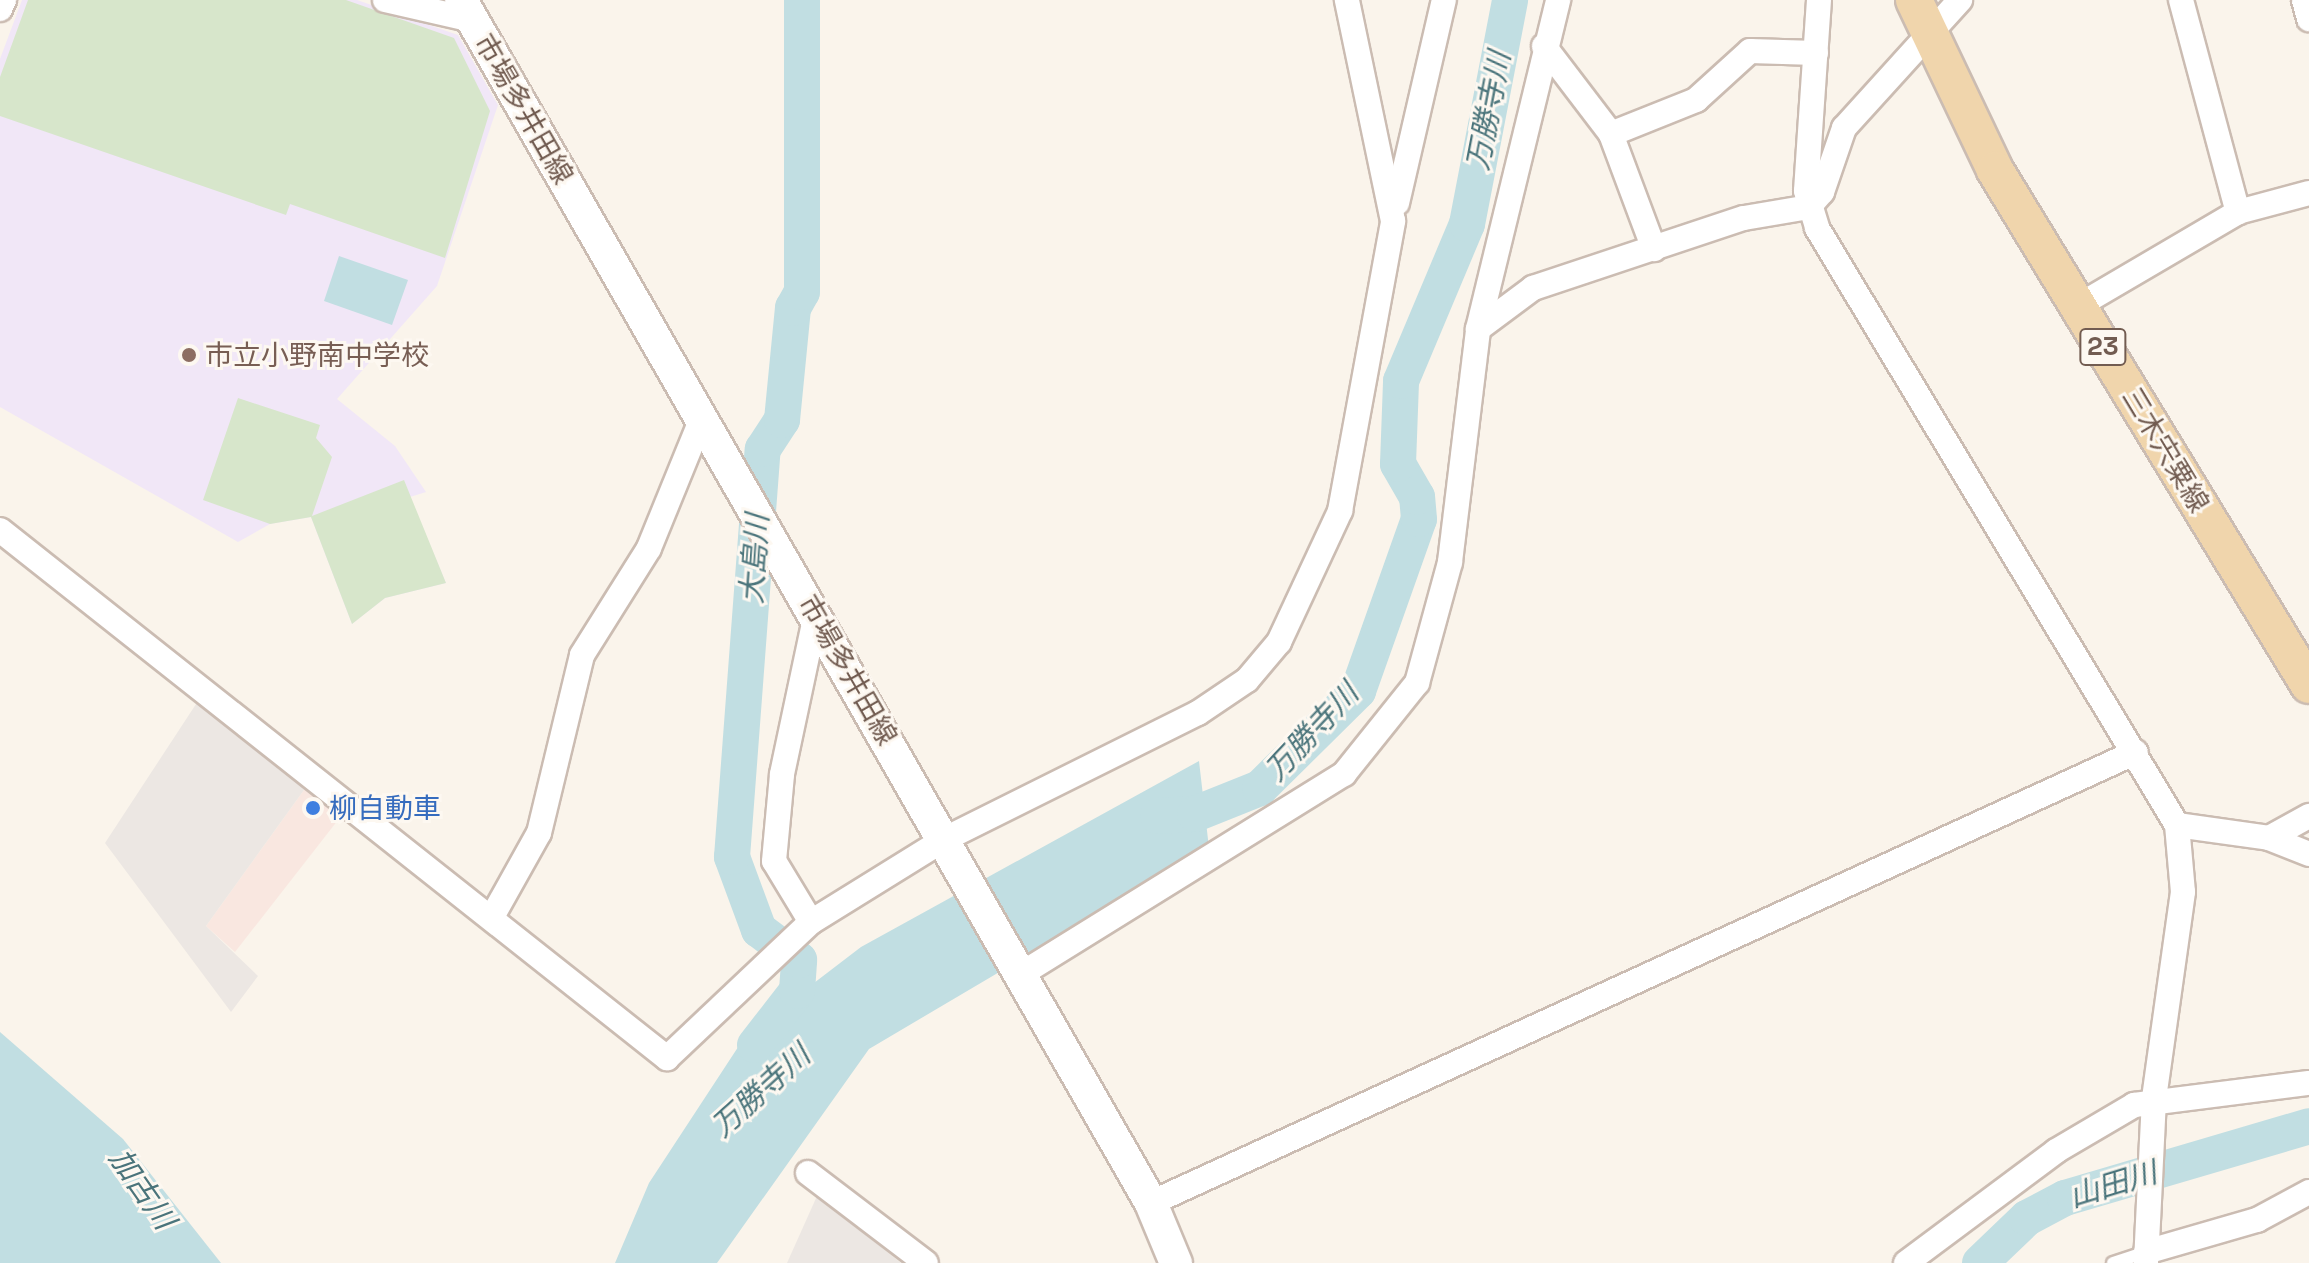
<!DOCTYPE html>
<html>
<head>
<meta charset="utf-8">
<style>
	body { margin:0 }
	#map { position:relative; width:2309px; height:1263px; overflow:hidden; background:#faf4eb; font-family:"Space Grotesk","Noto Sans JP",sans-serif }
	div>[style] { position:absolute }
	.commercial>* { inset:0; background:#f9e7e0 }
	.industrial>* { inset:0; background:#ece7e3 }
	.education>* { inset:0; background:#f1e7f7 }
	.green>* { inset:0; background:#d7e6cb }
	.water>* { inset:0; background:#c1dee2 }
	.river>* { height:36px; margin:-18px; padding:0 18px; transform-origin:18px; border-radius:18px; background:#c1dee2 }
	.roads { filter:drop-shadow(2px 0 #cbbcb2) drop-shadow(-2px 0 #cbbcb2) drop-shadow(0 2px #cbbcb2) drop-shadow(0 -2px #cbbcb2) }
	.lane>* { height:12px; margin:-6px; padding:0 6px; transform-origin:6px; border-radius:6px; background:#fff }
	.street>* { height:24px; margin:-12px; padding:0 12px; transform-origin:12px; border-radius:12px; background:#fff }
	.secondary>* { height:32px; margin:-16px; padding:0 16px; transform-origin:16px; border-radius:16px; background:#fff }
	.primary>* { height:36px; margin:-18px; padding:0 18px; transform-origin:18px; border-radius:18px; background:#f0d5ac }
	.dots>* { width:22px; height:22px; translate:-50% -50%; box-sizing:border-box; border:4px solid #fdf8f1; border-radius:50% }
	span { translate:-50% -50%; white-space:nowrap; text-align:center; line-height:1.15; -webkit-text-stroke:6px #fdf8f1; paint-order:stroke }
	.shield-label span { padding:2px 6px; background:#fdf8f1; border:2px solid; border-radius:6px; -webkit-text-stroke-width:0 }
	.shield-label { font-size:26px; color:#725c51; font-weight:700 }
	.street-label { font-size:28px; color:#725c51 }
	.education-label { font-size:28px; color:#785e54 }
	.left { translate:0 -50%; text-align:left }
	.shop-label { font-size:28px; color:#366cbe }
	.water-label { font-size:30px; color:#4a747b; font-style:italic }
</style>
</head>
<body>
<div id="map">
	<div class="commercial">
		<div style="clip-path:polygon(309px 783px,345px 811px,235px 952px,206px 926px)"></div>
	</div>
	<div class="industrial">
		<div style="clip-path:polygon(200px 698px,309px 783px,206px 926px,258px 976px,231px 1012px,105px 843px)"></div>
		<div style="clip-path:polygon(817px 1196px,901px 1263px,787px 1263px)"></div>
	</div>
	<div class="education">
		<div style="clip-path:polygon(22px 0,357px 0,458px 35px,498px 105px,437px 286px,337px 399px,395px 446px,426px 492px,410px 497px,446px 583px,385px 598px,352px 624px,311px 517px,270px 524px,238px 542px,0 407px,0 59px)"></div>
	</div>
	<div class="green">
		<div style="clip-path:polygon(28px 0,346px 0,454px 38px,490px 111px,445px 258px,290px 204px,286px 215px,0 116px,0 77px)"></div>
		<div style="clip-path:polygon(238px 398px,320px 425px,316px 438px,332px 457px,312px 516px,404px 480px,446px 583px,385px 598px,352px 624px,311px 517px,270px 524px,203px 500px)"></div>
	</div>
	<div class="water">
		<div style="clip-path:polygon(339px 256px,408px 280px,392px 325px,324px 301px)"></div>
		<div style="clip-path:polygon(1199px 761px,1209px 848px,869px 1049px,717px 1263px,615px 1263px,649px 1183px,746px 1035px,861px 947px)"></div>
		<div style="clip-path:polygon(0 1032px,123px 1139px,221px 1263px,0 1263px)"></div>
	</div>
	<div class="river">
		<div style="left:1158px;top:816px;width:37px;rotate:-3deg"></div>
		<div style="left:1195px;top:814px;width:70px;rotate:-21.8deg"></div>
		<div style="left:1260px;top:788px;width:138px;rotate:-44.7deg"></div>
		<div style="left:1358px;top:691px;width:182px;rotate:-70.5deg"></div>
		<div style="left:1419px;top:519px;width:22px;rotate:-95deg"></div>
		<div style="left:1417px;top:497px;width:38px;rotate:-120deg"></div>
		<div style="left:1398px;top:464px;width:83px;rotate:-87.9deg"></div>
		<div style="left:1401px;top:381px;width:170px;rotate:-67.2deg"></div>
		<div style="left:1467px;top:224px;width:228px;rotate:-79.1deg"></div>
		<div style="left:755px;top:1045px;width:68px;rotate:-52.1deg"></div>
		<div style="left:797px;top:991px;width:31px;rotate:-86deg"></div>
		<div style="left:799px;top:960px;width:50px;rotate:-143.1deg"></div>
		<div style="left:759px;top:930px;width:78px;rotate:-110.3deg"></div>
		<div style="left:732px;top:857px;width:409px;rotate:-85.7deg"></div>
		<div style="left:763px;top:449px;width:35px;rotate:-57deg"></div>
		<div style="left:782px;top:420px;width:113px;rotate:-84.4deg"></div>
		<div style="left:793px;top:308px;width:18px;rotate:-61deg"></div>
		<div style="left:802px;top:292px;width:292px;rotate:-90deg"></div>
		<div style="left:1980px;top:1263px;width:65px;rotate:-43.8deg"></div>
		<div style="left:2027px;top:1218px;width:43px;rotate:-27.8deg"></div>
		<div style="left:2065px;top:1198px;width:254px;rotate:-16.4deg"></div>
	</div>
	<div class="roads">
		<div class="lane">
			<div style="left:2113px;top:1263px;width:35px;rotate:-18deg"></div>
		</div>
		<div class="street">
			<div style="left:385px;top:0;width:89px;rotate:12.9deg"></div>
			<div style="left:1819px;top:0;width:191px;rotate:93.9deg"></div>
			<div style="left:1806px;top:191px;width:39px;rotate:73deg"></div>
			<div style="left:1817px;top:228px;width:697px;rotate:58.91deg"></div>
			<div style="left:2177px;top:825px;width:67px;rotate:84.9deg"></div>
			<div style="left:2183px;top:892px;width:209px;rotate:98deg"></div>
			<div style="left:2154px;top:1099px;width:164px;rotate:92.8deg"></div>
			<div style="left:2181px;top:0;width:220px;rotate:75deg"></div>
			<div style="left:2304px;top:0;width:20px;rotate:75deg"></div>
			<div style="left:0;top:9px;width:10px;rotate:-66deg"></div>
			<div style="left:1544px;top:46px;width:111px;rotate:52.7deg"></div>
			<div style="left:1611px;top:134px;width:123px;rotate:69.5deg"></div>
			<div style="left:1611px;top:134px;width:92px;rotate:-21.8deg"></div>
			<div style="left:1696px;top:100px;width:73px;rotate:-42.2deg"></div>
			<div style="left:1750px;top:51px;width:66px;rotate:1.7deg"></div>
			<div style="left:1397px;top:203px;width:208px;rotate:-77deg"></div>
			<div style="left:2078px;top:306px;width:186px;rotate:-30.4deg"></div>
			<div style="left:2238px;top:212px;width:73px;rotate:-15deg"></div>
			<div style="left:1478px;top:329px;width:69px;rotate:-36.7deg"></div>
			<div style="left:1533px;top:288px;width:222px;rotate:-18.4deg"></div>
			<div style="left:1744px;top:218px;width:66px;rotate:-9.6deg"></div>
			<div style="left:1809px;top:207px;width:20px;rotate:-49deg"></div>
			<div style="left:1822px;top:192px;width:68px;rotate:-71deg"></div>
			<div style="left:1844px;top:128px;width:173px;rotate:-47.8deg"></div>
			<div style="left:0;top:530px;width:851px;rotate:38.37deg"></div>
			<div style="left:667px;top:1058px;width:198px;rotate:-43.4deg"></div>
			<div style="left:811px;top:922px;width:158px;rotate:-31.8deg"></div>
			<div style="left:945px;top:839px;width:283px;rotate:-26.5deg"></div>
			<div style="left:1198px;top:713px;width:59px;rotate:-34deg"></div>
			<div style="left:1247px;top:680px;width:50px;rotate:-49.9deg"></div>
			<div style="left:1279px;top:642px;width:145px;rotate:-65deg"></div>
			<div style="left:1340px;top:511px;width:295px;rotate:-79.6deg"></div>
			<div style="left:1393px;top:221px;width:226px;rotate:-101.8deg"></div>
			<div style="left:2177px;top:825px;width:93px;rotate:8deg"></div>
			<div style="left:2269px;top:838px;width:43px;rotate:21.8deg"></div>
			<div style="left:2269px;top:838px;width:46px;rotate:-28.8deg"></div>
			<div style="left:492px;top:917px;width:96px;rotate:-60.8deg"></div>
			<div style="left:539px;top:833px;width:183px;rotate:-76.4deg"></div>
			<div style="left:582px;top:655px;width:126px;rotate:-57.9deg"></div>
			<div style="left:649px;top:548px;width:135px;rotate:-67.8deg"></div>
			<div style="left:811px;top:922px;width:71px;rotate:-121.2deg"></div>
			<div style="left:774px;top:861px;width:87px;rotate:-84.7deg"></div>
			<div style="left:782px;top:774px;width:164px;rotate:-78deg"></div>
			<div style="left:1018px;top:976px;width:384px;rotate:-31.8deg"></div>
			<div style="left:1344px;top:774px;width:117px;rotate:-51.3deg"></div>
			<div style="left:1417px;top:683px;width:125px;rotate:-74.7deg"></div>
			<div style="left:1450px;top:562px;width:235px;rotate:-83.1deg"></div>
			<div style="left:1478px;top:329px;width:339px;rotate:-76.3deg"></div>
			<div style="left:808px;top:1173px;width:148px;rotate:37.3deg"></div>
			<div style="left:1151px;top:1203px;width:1083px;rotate:-24.6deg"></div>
			<div style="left:2146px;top:1252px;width:116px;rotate:-16.1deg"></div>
			<div style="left:2257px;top:1220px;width:59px;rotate:-28.3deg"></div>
			<div style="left:1906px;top:1263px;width:187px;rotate:-36.7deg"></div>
			<div style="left:2056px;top:1151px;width:91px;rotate:-30.5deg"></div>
			<div style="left:2134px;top:1105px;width:176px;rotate:-7.2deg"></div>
		</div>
		<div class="secondary">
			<div style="left:461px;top:0;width:1387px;rotate:60.16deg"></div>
			<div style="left:1151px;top:1203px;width:65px;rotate:67.4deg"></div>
		</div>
		<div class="primary">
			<div style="left:1914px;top:0;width:188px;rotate:64.5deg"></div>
			<div style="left:1995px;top:170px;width:603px;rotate:58.63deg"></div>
		</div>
	</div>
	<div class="dots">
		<div style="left:189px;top:355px;background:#8d6e63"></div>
		<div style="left:313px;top:808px;background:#3f7fe0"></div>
	</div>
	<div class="shield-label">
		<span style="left:2103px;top:347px">23</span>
	</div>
	<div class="street-label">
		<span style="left:524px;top:109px;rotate:60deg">市場多井田線</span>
		<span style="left:2166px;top:450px;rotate:59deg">三木宍粟線</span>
		<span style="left:848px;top:670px;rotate:60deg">市場多井田線</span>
	</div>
	<div class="education-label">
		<span class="left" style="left:205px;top:355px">市立小野南中学校</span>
	</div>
	<div class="shop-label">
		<span class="left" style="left:329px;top:808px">柳自動車</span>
	</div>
	<div class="water-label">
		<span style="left:1489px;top:111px;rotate:-79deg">万勝寺川</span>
		<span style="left:755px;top:559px;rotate:-86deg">大島川</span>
		<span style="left:1312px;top:732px;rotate:-47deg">万勝寺川</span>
		<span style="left:761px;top:1091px;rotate:-42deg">万勝寺川</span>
		<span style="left:2113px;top:1185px;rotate:-17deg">山田川</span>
		<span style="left:142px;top:1189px;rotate:55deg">加古川</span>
	</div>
</div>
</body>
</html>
